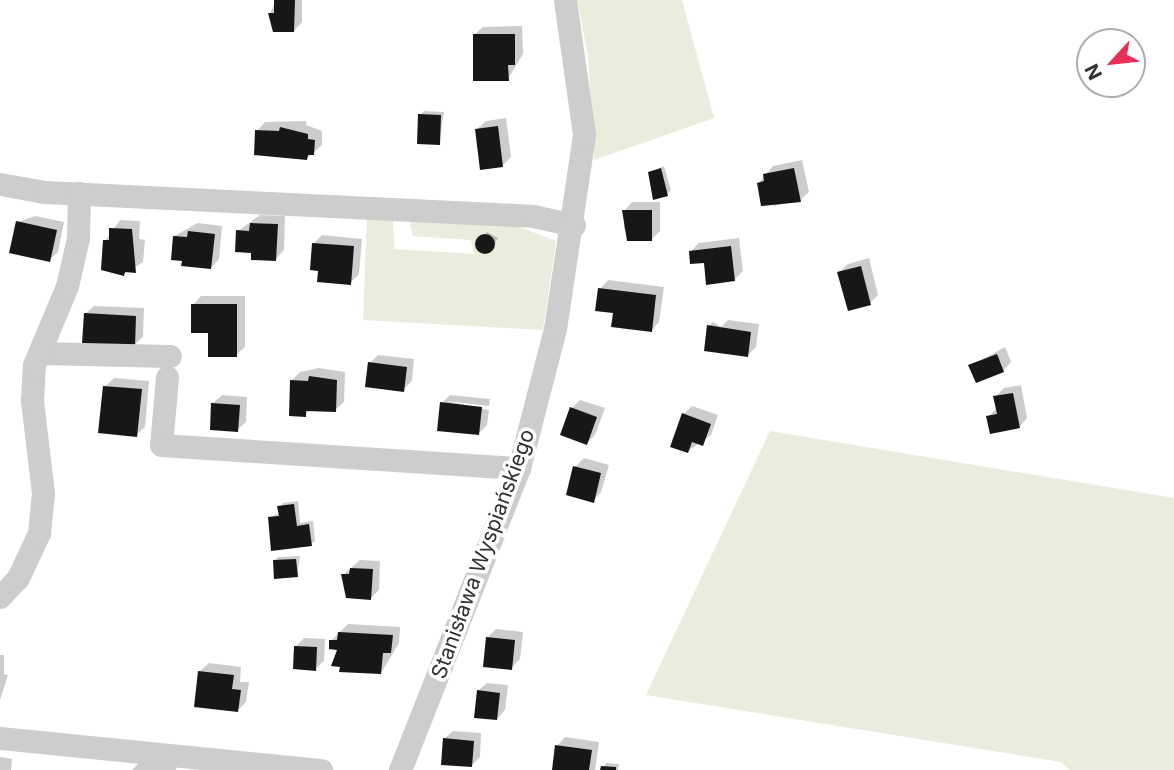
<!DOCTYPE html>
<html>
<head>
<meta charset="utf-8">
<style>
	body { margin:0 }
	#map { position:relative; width:1174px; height:770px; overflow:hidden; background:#fff; font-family:Inter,sans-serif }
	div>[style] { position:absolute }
	.green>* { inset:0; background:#e8edde }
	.shadow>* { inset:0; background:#0003 }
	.building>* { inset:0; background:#171717 }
	.round { border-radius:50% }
	.minor>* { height:23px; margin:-11.5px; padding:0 11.5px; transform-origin:11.5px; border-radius:11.5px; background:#cdcdcd }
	span { translate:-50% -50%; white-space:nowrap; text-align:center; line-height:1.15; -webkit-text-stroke:7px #fff; paint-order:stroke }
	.street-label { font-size:21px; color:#303030 }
	.north { position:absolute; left:1076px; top:28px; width:70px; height:70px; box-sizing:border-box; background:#fff; border:2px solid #acacac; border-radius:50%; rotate:243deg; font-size:19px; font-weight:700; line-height:28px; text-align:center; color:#303030 }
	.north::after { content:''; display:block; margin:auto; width:24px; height:32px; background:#e83056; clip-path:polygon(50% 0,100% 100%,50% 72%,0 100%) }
</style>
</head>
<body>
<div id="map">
	<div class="green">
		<div style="clip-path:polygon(577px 0,682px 0,714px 118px,594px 160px,588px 56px)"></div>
		<div style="clip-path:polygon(414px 215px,512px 224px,556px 241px,543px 330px,363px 320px,367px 217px,393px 218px,394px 249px,474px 254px,471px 240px,413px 236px,410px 226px)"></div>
		<div style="clip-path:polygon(770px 431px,1174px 498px,1174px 770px,1069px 770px,1061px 762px,646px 695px)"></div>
	</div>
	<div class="shadow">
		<div style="clip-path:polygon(276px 0,302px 0,302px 22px,294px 31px,270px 14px)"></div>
		<div style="clip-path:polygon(522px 26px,523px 54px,508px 79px,474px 35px,483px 27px)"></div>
		<div style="clip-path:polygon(424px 111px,444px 112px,439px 143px,420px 115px)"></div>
		<div style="clip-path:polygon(506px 118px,511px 157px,502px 166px,477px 129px,486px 121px)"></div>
		<div style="clip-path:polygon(306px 121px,306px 125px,322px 131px,322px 145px,307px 158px,257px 131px,265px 122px)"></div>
		<div style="clip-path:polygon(802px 160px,809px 192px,800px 200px,774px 206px,759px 183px,773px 166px)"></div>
		<div style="clip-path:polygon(664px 166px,671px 190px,667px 194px,650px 173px)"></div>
		<div style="clip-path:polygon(632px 202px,660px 202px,660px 231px,651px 240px,624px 229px,624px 211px)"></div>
		<div style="clip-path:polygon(260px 215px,285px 216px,284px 250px,276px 259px,238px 231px)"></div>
		<div style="clip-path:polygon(35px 216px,64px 222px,58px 252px,49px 260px,18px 222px)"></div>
		<div style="clip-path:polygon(120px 220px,140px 221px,139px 239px,145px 240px,143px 262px,124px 274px,105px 241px)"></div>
		<div style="clip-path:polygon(198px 223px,222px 226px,219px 259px,211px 268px,174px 236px)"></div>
		<div style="clip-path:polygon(487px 232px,498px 238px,490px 251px,479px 247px)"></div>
		<div style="clip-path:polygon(322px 235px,362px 239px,359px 274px,350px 283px,320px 269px,314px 243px)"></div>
		<div style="clip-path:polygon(739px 238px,743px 271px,734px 280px,691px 251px,699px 243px)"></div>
		<div style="clip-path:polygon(869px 258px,878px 295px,870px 303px,839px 272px,848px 264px)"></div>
		<div style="clip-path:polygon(608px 280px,664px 287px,659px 322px,651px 331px,615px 312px,600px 289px)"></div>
		<div style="clip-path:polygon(201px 296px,245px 296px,245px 347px,236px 355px,210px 331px,193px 305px)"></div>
		<div style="clip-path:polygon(94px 306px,144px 308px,143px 337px,134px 345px,85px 314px)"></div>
		<div style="clip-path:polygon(728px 320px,759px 324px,756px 347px,747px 356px,709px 326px,713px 322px,721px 327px)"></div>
		<div style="clip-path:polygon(1005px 347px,1011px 362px,1003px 371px,971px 366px)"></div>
		<div style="clip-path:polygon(378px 355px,414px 359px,412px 381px,403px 390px,370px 363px)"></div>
		<div style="clip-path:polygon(319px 368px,345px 372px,344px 402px,335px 410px,311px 409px,305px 415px,292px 380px,300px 372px)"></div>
		<div style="clip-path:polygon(114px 378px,149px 381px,145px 427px,136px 435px,105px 387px)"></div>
		<div style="clip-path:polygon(1021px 385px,1027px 418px,1019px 427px,988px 417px,997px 408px,995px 397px,1004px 388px)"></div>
		<div style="clip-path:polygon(222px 395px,247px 397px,246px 422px,237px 430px,213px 403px)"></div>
		<div style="clip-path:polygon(450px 395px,490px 399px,489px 406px,446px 401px,489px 410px,487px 425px,479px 433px,442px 403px)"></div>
		<div style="clip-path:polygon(580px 400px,605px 408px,595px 435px,587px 443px,572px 408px)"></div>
		<div style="clip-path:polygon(692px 406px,718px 415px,711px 435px,688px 451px,684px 414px)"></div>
		<div style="clip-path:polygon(584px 458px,609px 465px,601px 492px,593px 501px,575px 467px)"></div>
		<div style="clip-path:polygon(298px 501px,300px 523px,313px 521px,315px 541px,311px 544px,270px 517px,280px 513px,283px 503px)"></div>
		<div style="clip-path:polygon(300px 556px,297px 576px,275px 561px,278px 557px)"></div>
		<div style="clip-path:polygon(360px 560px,380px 561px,379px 590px,371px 598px,343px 575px)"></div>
		<div style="clip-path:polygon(348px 624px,400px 627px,399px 643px,381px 673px,331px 641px)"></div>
		<div style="clip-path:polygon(496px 629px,523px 632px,520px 659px,511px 668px,487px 638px)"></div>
		<div style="clip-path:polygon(304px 638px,325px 639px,324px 661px,315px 669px,296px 646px)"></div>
		<div style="clip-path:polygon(0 655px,4px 655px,4px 674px,8px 675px,0 700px)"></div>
		<div style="clip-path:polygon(209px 663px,241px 667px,240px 682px,249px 682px,246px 702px,238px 710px,200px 671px)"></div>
		<div style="clip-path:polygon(487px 683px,508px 685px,505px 710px,497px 719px,478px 691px)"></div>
		<div style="clip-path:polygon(453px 731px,481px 733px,480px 757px,471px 766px,444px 739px)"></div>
		<div style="clip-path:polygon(565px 737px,599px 742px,595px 770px,553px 770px,557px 746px)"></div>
		<div style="clip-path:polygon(0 757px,12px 759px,11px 770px,0 770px)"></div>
		<div style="clip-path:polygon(144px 758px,177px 760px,176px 770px,132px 770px)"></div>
		<div style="clip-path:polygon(606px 763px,619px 764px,618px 770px,602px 770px)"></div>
	</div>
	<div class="building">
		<div style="clip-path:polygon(274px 0,295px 0,294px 32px,273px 32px,268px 13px,274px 13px)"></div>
		<div style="clip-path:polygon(473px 34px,515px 34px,515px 65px,508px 65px,509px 81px,473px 81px)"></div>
		<div style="clip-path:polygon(418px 114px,441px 115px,440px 145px,417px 144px)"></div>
		<div style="clip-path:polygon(498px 126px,503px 167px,480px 170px,475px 129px)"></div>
		<div style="clip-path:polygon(280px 127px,308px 134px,308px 139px,315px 140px,314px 155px,308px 155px,307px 160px,254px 155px,255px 130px,279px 131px)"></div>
		<div style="clip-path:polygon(661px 168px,668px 196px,653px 200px,648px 172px)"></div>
		<div style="clip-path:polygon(794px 168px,801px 202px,761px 206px,757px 183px,764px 181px,763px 174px)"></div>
		<div style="clip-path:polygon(622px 210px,652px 210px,652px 241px,627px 241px)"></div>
		<div style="clip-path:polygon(16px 221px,57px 230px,50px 262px,9px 253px)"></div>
		<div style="clip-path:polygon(250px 223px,278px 224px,276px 261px,251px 260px,251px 253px,235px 252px,236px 230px,249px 231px)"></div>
		<div style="clip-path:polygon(109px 228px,132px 229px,136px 273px,125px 272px,124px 276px,101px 270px,103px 240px,109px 240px)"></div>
		<div style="clip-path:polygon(188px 231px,215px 234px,211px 269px,181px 266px,182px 261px,171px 260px,173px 236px,187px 237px)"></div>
		<div class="round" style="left:475px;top:234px;width:20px;height:20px"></div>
		<div style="clip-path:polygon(312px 243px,354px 246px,351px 285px,317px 282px,318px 271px,310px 270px)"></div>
		<div style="clip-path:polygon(731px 246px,735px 281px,706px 285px,704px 263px,690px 264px,689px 251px)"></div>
		<div style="clip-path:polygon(861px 266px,871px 305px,848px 311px,837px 272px)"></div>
		<div style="clip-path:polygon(598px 288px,656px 295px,652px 332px,611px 327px,613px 313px,595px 311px)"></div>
		<div style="clip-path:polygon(191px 304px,237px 304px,237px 357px,208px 357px,208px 333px,191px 333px)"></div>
		<div style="clip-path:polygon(84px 313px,136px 316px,135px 347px,82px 344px)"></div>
		<div style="clip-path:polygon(707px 325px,751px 332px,748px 357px,704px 351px)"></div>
		<div style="clip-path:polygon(997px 354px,1004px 372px,976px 383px,968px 365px)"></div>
		<div style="clip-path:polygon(368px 362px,407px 367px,404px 392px,365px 387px)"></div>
		<div style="clip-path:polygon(309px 376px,337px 380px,336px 412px,306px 411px,306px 417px,289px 416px,290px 380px,308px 381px)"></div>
		<div style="clip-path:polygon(103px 386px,142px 389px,137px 437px,98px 433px)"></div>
		<div style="clip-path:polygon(1013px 393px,1020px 428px,990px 434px,986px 416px,997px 414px,993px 396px)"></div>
		<div style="clip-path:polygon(440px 402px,482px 407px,479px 435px,437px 431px)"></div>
		<div style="clip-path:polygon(211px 403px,240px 405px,238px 432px,210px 430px)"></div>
		<div style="clip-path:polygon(570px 407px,597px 417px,587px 445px,560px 435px)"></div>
		<div style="clip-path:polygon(682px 413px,711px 424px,703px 446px,692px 442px,688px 453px,670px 447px)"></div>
		<div style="clip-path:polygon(573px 466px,601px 473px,594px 503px,566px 495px)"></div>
		<div style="clip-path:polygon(294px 504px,297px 526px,309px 524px,312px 546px,271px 551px,268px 517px,279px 516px,277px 506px)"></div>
		<div style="clip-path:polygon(296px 559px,298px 577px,274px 579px,273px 560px)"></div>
		<div style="clip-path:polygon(350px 568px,373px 569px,371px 600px,346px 598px,341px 574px,349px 574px)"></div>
		<div style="clip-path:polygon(338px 632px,393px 635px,391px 653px,383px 653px,381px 674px,339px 672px,340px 667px,331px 666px,337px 650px,329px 649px,329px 640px,337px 640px)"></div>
		<div style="clip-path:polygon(486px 637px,515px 640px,512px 670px,483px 667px)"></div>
		<div style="clip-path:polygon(294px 646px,317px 647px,316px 671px,293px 669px)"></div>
		<div style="clip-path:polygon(198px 671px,234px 675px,232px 689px,241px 690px,238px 712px,194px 707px)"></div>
		<div style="clip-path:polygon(477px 690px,500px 693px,497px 720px,474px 718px)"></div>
		<div style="clip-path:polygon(443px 738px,474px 741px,472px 767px,441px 765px)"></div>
		<div style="clip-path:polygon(555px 745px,592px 750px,589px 770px,552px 770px)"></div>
		<div style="clip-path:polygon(601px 766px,616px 767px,616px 770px,600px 770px)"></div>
	</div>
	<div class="minor">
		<div style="left:0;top:184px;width:46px;rotate:10.1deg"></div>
		<div style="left:45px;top:192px;width:489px;rotate:2.8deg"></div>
		<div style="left:533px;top:216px;width:42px;rotate:12.4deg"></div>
		<div style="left:40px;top:353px;width:130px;rotate:1.3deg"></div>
		<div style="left:167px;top:377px;width:68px;rotate:95deg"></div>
		<div style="left:161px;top:445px;width:359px;rotate:3.7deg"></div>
		<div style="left:0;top:597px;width:26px;rotate:-47deg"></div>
		<div style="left:18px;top:578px;width:50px;rotate:-65deg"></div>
		<div style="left:39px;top:533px;width:40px;rotate:-84.3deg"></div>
		<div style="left:43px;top:493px;width:93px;rotate:-96.8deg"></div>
		<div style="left:32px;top:401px;width:36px;rotate:-87deg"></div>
		<div style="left:34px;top:365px;width:86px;rotate:-67.3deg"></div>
		<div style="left:67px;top:286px;width:49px;rotate:-77.1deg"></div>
		<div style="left:78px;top:238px;width:45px;rotate:-88.7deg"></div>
		<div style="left:0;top:738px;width:323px;rotate:5.7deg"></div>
		<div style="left:400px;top:770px;width:325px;rotate:-68.5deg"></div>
		<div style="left:519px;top:468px;width:144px;rotate:-75.5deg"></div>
		<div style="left:555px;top:329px;width:197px;rotate:-81.5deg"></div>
		<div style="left:584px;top:134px;width:135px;rotate:-98.1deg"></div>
	</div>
	<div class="street-label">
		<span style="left:483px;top:554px;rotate:-70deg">Stanisława Wyspiańskiego</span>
	</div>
	<div class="north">N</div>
</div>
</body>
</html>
